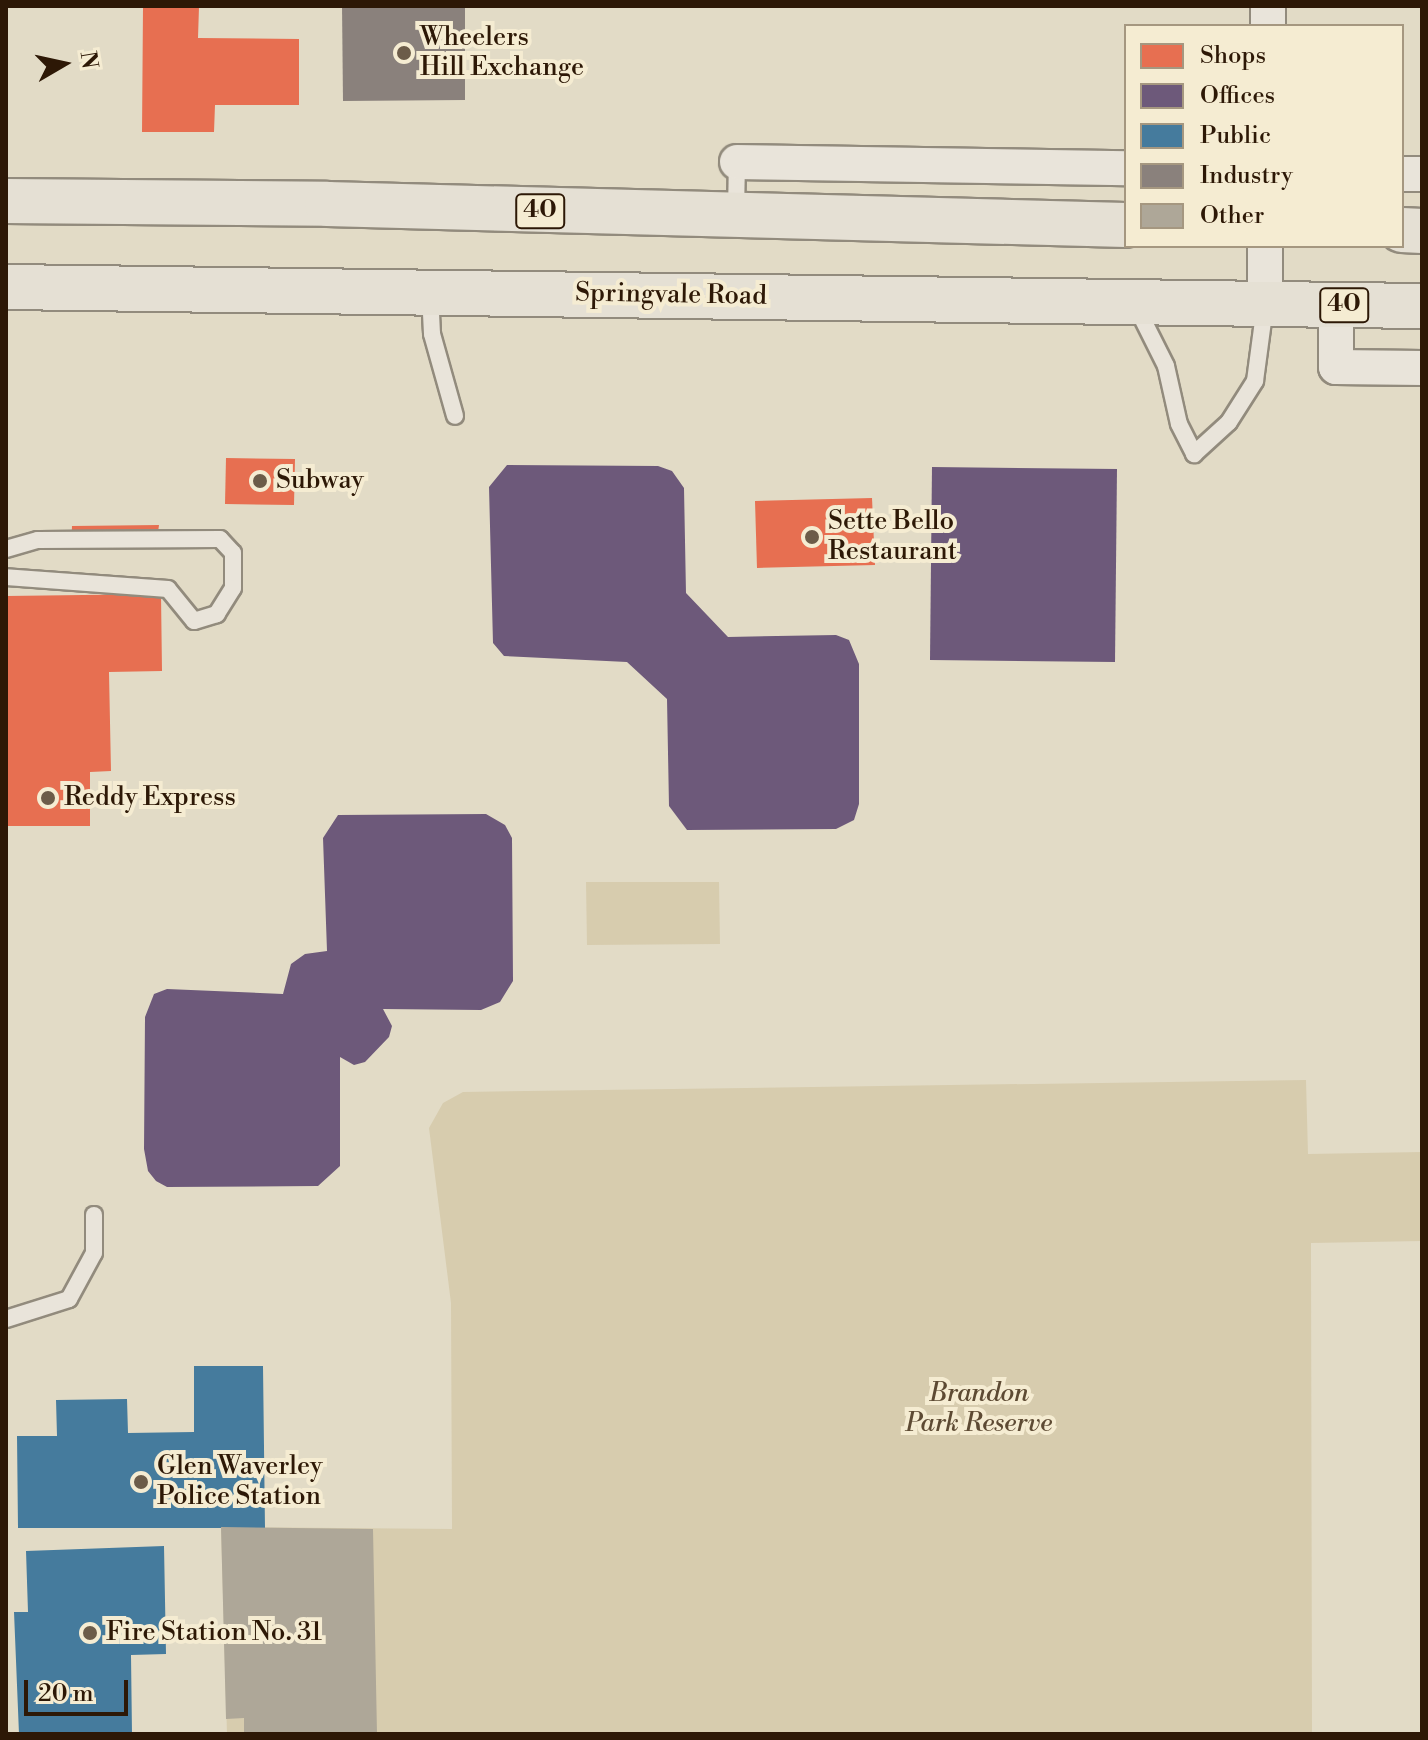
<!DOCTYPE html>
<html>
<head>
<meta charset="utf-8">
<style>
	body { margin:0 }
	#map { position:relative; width:1428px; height:1740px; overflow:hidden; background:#e2dbc6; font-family:"Libre Bodoni",serif }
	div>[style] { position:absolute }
	.green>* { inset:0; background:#d7ccae }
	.shops>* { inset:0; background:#e76f51 }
	.offices>* { inset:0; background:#6d597a }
	.public>* { inset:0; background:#457b9d }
	.industry>* { inset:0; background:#8a817c }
	.building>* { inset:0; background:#aea798 }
	.roads { filter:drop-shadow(2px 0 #928b7d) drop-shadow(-2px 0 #928b7d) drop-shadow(0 2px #928b7d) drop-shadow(0 -2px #928b7d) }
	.lane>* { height:16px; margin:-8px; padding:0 8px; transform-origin:8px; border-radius:8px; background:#e9e4da }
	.street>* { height:34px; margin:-17px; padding:0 17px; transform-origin:17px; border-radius:17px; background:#e9e4da }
	.highway>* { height:44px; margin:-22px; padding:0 22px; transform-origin:22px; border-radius:22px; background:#e5e0d4 }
	.dots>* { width:22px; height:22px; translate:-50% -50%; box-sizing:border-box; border:4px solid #f5ecd2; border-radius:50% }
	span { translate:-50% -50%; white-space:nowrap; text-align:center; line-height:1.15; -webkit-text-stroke:8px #f5ecd2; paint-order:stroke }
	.shield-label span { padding:2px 6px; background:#f5ecd2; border:2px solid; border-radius:6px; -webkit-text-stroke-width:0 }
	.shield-label { font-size:24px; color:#2d1806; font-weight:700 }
	.poi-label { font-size:26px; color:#2d1806 }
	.left { translate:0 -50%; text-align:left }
	.street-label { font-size:26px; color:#2d1806 }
	.park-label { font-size:26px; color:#5d4a33; font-style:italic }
	.frame { position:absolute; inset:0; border:8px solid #2d1806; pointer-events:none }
	.legend { position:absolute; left:1124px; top:24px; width:280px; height:224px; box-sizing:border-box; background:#f5ecd2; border:2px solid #a59780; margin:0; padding:10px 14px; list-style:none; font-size:24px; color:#2d1806 }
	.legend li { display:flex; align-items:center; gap:16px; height:40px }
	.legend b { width:40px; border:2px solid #a59780 }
	.north { position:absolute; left:24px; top:24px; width:80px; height:80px; -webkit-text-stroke:6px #f5ecd2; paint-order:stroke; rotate:81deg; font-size:22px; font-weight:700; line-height:32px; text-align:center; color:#2d1806 }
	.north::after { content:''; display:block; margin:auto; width:28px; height:36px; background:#2d1806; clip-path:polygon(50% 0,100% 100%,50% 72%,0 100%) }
	.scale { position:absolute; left:24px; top:1680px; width:104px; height:36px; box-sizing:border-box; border:4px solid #2d1806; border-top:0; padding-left:10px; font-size:24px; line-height:28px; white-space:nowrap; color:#2d1806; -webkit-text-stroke:6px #f5ecd2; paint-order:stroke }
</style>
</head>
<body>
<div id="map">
	<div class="green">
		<div style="clip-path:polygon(586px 882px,719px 882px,720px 944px,587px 945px)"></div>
		<div style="clip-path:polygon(1306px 1080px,1308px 1154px,1422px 1152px,1422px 1241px,1311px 1243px,1312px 1734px,227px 1734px,221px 1527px,452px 1529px,451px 1303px,429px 1128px,443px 1103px,463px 1092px)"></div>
	</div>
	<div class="shops">
		<div style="clip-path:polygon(143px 7px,199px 7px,198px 38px,299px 39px,299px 105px,215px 105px,214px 132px,142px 132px)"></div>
		<div style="clip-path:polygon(226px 458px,295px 459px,294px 505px,225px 504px)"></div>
		<div style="clip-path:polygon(872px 498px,875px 565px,757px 568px,755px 501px)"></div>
		<div style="clip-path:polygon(159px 525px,156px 547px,71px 550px,72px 526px)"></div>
		<div style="clip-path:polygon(161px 594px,162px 671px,109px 672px,111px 771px,90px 772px,90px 826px,6px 826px,6px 596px)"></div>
	</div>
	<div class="offices">
		<div style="clip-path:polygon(507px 465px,658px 466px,672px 471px,684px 488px,686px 593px,728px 637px,836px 635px,849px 640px,859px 664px,859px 804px,854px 820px,836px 829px,687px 830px,669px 806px,667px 699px,627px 662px,504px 656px,493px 643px,489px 487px)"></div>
		<div style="clip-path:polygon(932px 467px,1117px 469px,1115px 662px,930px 660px)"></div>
		<div style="clip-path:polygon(486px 814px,505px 825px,512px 838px,513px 981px,500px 1002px,481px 1010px,383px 1009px,392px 1026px,389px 1037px,365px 1062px,354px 1065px,340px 1057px,340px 1166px,318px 1186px,167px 1187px,156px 1181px,148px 1171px,144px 1149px,145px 1017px,154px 994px,167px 989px,283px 994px,291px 964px,305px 954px,327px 951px,323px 838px,338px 815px)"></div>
	</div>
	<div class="public">
		<div style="clip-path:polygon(194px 1366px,263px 1366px,265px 1528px,18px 1528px,17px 1436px,57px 1436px,56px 1400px,127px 1399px,128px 1433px,194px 1432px)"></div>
		<div style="clip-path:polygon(164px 1546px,166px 1654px,131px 1655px,132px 1734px,19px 1734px,14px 1612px,28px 1612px,26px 1551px)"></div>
	</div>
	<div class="industry">
		<div style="clip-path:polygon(342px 6px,465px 6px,465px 100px,343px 101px)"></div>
	</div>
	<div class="building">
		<div style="clip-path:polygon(221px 1527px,373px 1529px,377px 1734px,244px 1734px,244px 1718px,226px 1719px)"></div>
	</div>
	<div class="roads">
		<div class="lane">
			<div style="left:736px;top:212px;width:50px;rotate:-88.9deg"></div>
			<div style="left:430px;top:293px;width:41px;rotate:87.2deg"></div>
			<div style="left:432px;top:334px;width:85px;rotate:74.3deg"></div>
			<div style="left:1136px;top:306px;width:67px;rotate:63.4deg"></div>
			<div style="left:1166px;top:366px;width:59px;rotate:77.4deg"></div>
			<div style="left:1179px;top:424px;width:34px;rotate:63deg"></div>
			<div style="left:1194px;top:454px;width:47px;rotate:-42.4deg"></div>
			<div style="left:1229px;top:422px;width:49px;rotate:-57.6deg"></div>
			<div style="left:1255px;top:381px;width:76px;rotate:-82.4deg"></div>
			<div style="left:6px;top:549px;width:33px;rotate:-16deg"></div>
			<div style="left:38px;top:540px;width:182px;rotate:-0.3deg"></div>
			<div style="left:220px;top:539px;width:19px;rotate:47deg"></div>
			<div style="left:233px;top:553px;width:35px;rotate:90deg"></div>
			<div style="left:233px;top:588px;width:31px;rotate:122deg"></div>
			<div style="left:217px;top:614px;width:24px;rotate:163deg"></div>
			<div style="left:194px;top:621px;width:41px;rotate:-129.1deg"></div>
			<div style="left:168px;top:589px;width:162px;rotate:-175.8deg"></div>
			<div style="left:6px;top:1319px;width:66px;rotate:-17.6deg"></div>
			<div style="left:69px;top:1299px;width:52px;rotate:-61.5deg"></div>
			<div style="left:94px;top:1253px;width:38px;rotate:-90deg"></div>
		</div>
		<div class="street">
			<div style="left:1268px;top:26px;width:20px;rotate:-90deg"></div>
			<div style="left:737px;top:162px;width:389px;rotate:0.9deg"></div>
			<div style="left:1402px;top:174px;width:20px"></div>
			<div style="left:1265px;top:246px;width:59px;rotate:90deg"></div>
			<div style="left:1336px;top:305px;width:62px;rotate:90deg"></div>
			<div style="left:1336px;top:367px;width:86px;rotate:0.7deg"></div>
		</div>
		<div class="highway">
			<div style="left:6px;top:201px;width:321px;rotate:0.5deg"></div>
			<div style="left:327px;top:204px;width:799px;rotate:1.51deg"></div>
			<div style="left:1402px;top:230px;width:20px;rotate:3deg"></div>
			<div style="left:6px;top:287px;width:1416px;rotate:0.77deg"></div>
		</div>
	</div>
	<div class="dots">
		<div style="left:404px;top:53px;background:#6c5c49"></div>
		<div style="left:260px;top:481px;background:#6c5c49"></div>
		<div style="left:812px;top:537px;background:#6c5c49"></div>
		<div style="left:48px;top:798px;background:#6c5c49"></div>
		<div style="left:141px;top:1482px;background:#6c5c49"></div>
		<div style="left:90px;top:1633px;background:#6c5c49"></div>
	</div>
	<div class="shield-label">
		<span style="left:540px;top:211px">40</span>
		<span style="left:1344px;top:305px">40</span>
	</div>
	<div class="poi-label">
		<span class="left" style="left:420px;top:53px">Wheelers<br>Hill Exchange</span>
		<span class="left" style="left:276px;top:481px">Subway</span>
		<span class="left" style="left:828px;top:537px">Sette Bello<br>Restaurant</span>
		<span class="left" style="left:64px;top:798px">Reddy Express</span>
		<span class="left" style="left:157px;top:1482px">Glen Waverley<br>Police Station</span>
		<span class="left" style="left:106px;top:1633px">Fire Station No. 31</span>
	</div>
	<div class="street-label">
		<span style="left:671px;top:295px;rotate:1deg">Springvale Road</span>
	</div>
	<div class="park-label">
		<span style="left:979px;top:1409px">Brandon<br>Park Reserve</span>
	</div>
	<div class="frame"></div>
	<ul class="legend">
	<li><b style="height:22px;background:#e76f51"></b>Shops</li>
	<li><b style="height:22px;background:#6d597a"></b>Offices</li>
	<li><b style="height:22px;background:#457b9d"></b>Public</li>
	<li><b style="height:22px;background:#8a817c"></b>Industry</li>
	<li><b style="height:22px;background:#aea798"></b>Other</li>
	</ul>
	<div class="north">N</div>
	<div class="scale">20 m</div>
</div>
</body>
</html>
